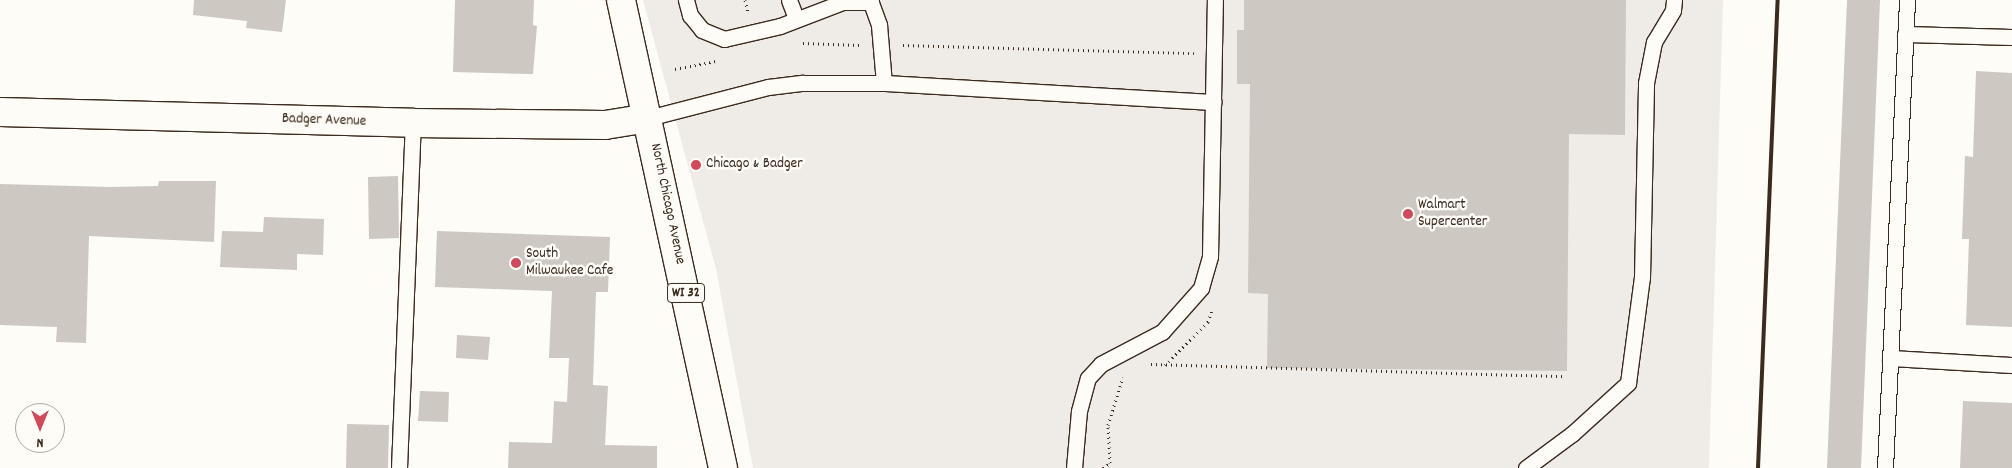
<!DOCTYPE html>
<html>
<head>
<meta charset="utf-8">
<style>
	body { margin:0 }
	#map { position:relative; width:2012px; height:468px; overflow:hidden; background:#fdfcf7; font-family:Dekko,sans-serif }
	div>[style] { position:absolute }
	.built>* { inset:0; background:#efece7 }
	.building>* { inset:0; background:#cdc8c2 }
	.path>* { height:3px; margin-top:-1.5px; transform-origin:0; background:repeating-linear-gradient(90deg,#3b2a1e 0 1px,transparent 0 5px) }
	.roads { filter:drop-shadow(1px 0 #3b2a1e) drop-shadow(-1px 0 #3b2a1e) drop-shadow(0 1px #3b2a1e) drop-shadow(0 -1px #3b2a1e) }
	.lane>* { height:15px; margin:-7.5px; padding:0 7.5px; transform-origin:7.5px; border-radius:7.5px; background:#fdfcf7 }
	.street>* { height:28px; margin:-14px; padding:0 14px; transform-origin:14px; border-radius:14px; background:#fdfcf7 }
	.primary>* { height:28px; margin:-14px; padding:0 14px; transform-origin:14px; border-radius:14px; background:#fdfcf7 }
	.rail>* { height:4px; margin:-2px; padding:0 2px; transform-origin:2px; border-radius:2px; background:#3b2a1e }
	.dots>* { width:14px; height:14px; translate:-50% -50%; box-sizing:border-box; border:2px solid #fdfcf7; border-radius:50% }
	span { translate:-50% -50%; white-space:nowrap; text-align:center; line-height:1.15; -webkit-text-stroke:5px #fdfcf7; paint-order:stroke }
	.shield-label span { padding:1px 4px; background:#fdfcf7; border:1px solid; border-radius:4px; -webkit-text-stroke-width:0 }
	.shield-label { font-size:14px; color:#3b2a1e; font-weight:700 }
	.street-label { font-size:15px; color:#3b2a1e }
	.poi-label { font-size:15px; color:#3b2a1e }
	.left { translate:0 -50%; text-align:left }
	.north { position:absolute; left:15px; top:403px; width:50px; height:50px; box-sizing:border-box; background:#fdfcf7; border:1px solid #afa8a0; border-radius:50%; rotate:180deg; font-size:14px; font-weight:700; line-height:20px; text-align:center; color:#3b2a1e }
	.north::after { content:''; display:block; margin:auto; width:18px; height:22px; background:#d1495b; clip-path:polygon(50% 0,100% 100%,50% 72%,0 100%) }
</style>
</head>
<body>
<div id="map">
	<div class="built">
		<div style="clip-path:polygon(643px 0,1723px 0,1709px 468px,753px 468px,716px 269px)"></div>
	</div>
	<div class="building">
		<div style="clip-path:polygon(194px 0,286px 0,282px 32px,246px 28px,247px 21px,193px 15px)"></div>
		<div style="clip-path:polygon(455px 0,534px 0,533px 25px,537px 26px,533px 74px,453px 72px)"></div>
		<div style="clip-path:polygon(1244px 0,1626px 0,1625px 135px,1569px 134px,1567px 371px,1267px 368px,1268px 294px,1248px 293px,1250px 84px,1237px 84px,1237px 30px,1244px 30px)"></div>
		<div style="clip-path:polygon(1847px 0,1880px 0,1861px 468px,1827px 468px)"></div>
		<div style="clip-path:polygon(1976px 71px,2012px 73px,2012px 327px,1966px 325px,1969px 239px,1962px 239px,1965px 156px,1973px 157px)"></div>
		<div style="clip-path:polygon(398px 176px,399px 238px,369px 239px,368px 177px)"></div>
		<div style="clip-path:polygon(159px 181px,216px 181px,214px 242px,89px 236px,86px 343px,56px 342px,57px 327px,0 325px,0 184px,110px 187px,158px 186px)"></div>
		<div style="clip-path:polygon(264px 217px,324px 219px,323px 255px,297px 254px,297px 270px,220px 267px,222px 231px,263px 232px)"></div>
		<div style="clip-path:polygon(437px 231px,610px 237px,608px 292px,596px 292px,593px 385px,608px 386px,605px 445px,657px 446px,657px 468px,508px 468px,509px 442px,552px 443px,554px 401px,567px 402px,569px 358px,549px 358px,552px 291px,435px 287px)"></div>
		<div style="clip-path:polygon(457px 335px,490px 337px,488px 360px,456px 358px)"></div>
		<div style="clip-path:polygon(420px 391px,449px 392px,448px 422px,418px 421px)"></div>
		<div style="clip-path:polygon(1963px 401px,2012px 403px,2012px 468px,1960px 468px)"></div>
		<div style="clip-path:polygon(347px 424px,389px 425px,388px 468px,346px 468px)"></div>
	</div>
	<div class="path">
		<div style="left:745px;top:0;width:12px;rotate:76deg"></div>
		<div style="left:803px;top:43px;width:56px;rotate:2deg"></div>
		<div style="left:903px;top:45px;width:291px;rotate:1.6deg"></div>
		<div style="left:675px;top:69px;width:42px;rotate:-11deg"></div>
		<div style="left:1151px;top:364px;width:415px;rotate:1.7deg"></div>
		<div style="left:1165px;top:365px;width:61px;rotate:-45deg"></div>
		<div style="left:1208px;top:322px;width:13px;rotate:-72deg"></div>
		<div style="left:1103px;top:468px;width:9px;rotate:-36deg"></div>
		<div style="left:1110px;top:463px;width:38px;rotate:-93deg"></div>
		<div style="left:1108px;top:425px;width:50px;rotate:-72.6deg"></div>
	</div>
	<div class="roads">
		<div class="lane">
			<div style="left:686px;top:0;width:16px;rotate:75deg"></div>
			<div style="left:690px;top:15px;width:19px;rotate:51deg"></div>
			<div style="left:702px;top:30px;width:24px;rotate:22deg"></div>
			<div style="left:724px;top:39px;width:57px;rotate:-13.1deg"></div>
			<div style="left:780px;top:26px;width:67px;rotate:-20.9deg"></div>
			<div style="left:843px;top:2px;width:28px"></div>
			<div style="left:789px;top:0;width:19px;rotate:69deg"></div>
			<div style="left:870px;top:0;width:27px;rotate:70deg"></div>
			<div style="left:879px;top:25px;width:58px;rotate:85.1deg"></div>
			<div style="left:1905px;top:34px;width:107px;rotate:1.6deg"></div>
			<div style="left:648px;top:118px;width:124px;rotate:-14.5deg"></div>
			<div style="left:768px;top:87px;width:35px;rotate:-7deg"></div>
			<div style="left:803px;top:83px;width:81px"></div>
			<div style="left:884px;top:83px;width:330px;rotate:3.3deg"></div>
			<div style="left:1890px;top:358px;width:122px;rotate:3.3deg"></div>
			<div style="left:399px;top:468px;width:345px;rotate:-87.7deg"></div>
			<div style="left:1074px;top:468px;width:57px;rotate:-85deg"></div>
			<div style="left:1079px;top:411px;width:34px;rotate:-75deg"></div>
			<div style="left:1088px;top:378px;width:19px;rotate:-47deg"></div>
			<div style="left:1101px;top:364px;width:69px;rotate:-27.7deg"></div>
			<div style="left:1162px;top:332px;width:59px;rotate:-48.4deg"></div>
			<div style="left:1201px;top:288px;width:33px;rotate:-74deg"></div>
			<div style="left:1210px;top:256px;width:256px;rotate:-88.9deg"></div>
			<div style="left:1526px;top:468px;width:57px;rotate:-36.5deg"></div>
			<div style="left:1572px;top:434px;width:76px;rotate:-42.3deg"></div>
			<div style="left:1628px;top:383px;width:107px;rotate:-82.5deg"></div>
			<div style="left:1642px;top:277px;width:194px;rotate:-88.8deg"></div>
			<div style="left:1646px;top:83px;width:42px;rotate:-79deg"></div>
			<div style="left:1654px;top:42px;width:37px;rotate:-59deg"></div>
			<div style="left:1673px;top:10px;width:10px;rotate:-84deg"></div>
			<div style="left:1885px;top:468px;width:469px;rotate:-87.3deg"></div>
		</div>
		<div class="street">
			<div style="left:0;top:112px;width:413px;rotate:1.5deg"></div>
			<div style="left:413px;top:123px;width:192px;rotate:0.6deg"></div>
			<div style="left:605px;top:125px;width:44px;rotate:-9.2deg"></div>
		</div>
		<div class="primary">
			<div style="left:621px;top:0;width:479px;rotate:77.7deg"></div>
		</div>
	</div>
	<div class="rail">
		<div style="left:1758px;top:468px;width:468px;rotate:-87.6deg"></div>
	</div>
	<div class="dots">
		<div style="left:696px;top:165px;background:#d1495b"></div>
		<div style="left:1408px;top:214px;background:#d1495b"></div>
		<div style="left:516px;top:263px;background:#d1495b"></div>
	</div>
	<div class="shield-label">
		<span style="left:686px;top:293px">WI 32</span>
	</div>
	<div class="street-label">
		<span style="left:324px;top:121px;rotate:2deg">Badger Avenue</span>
		<span style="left:667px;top:204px;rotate:78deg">North Chicago Avenue</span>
	</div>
	<div class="poi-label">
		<span class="left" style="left:706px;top:165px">Chicago &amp; Badger</span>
		<span class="left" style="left:1418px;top:214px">Walmart<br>Supercenter</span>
		<span class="left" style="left:526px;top:263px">South<br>Milwaukee Cafe</span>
	</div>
	<div class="north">N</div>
</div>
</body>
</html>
